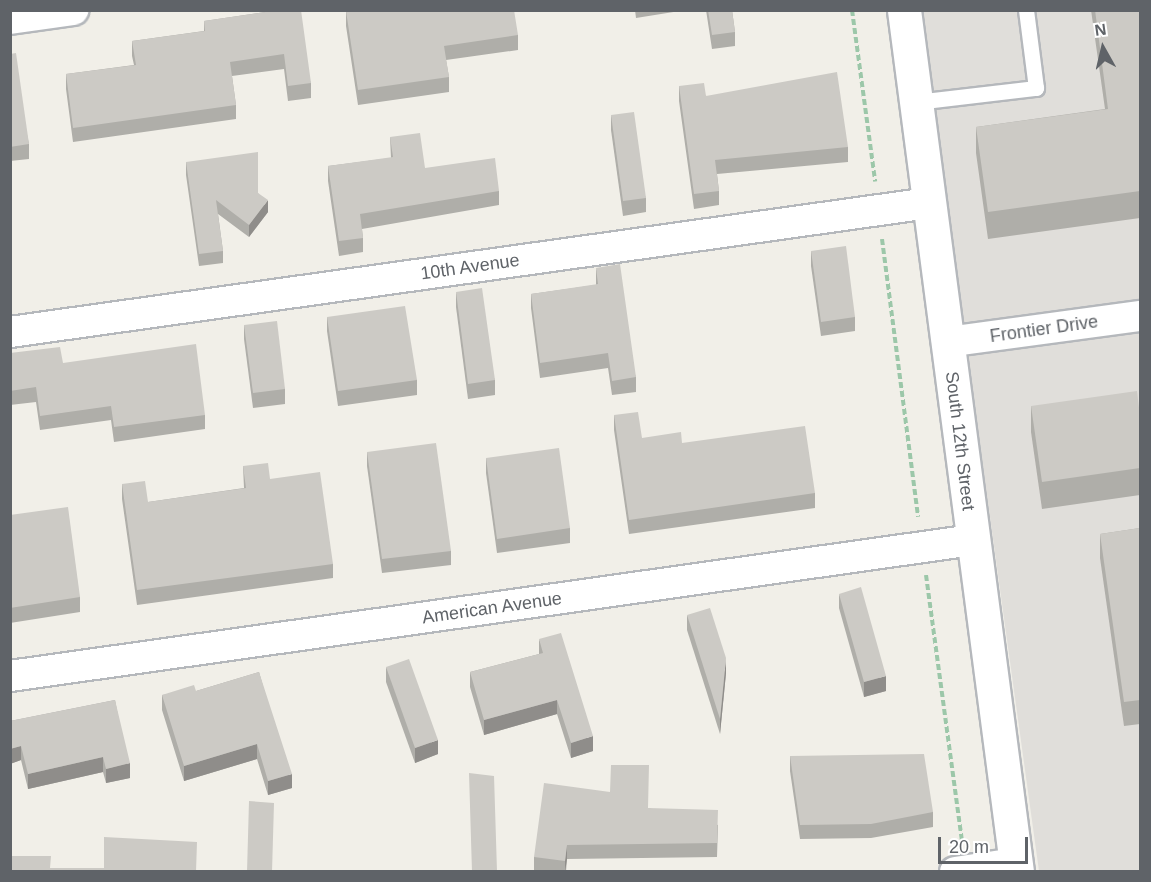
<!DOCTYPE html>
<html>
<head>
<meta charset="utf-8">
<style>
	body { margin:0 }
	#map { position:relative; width:1151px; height:882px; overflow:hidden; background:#f1efe8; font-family:Helvetica,sans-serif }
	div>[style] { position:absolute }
	.industrial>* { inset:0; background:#e0deda }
	.path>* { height:4px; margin-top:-2px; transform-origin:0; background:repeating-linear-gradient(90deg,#9cc7a9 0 6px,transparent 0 9px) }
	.roads { filter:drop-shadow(2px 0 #b5b8bc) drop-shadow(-2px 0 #b5b8bc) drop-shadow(0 2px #b5b8bc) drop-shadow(0 -2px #b5b8bc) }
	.service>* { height:15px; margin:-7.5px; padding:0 7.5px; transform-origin:7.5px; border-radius:7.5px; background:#fff }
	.minor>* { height:30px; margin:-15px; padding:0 15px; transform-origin:15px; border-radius:15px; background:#fff }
	.tertiary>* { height:33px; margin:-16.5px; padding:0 16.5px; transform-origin:16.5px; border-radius:16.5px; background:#fff }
	.wall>* { inset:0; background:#afaea9 }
	.shaded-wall>* { inset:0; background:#8f8d8a }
	.building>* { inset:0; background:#cccac5 }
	span { translate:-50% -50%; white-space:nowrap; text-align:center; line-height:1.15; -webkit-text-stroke:4.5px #fff; paint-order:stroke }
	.street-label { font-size:18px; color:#5f6368 }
	.frame { position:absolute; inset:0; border:12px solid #5f6368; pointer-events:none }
	.north { position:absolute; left:1073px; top:18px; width:60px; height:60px; -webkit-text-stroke:4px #fff; paint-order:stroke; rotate:352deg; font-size:16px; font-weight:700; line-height:24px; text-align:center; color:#5f6368 }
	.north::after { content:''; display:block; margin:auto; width:21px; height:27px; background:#5f6368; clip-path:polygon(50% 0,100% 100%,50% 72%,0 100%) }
	.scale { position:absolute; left:938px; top:837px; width:90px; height:27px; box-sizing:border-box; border:3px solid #5f6368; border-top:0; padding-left:8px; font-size:18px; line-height:21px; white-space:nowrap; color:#5f6368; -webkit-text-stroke:4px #fff; paint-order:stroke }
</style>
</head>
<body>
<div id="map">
	<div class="industrial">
		<div style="clip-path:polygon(920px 11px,1140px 11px,1140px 871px,1039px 871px)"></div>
	</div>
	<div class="path">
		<div style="left:852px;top:10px;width:173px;rotate:82.3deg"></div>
		<div style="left:882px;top:239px;width:280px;rotate:82.6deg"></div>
		<div style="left:926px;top:575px;width:268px;rotate:82.3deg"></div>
	</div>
	<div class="roads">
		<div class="service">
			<div style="left:916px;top:102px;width:121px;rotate:-6.7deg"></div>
			<div style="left:1036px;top:88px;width:79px;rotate:-97.3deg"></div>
		</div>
		<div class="minor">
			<div style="left:10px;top:19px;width:64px;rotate:-8.1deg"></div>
			<div style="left:10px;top:332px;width:928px;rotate:-7.99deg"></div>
			<div style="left:947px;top:342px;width:195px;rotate:-7.7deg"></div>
			<div style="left:10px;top:676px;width:973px;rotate:-8.04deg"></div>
			<div style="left:955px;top:872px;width:62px;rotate:-8.4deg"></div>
		</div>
		<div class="tertiary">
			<div style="left:904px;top:10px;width:869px;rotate:82.53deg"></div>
		</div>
	</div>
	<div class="wall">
		<div style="clip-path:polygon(279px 10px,311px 83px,311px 98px,288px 101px,284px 69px,232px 76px,236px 105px,236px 119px,73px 142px,66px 89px,66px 74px,134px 65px,132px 56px,132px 41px,204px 31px,204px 21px)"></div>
		<div style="clip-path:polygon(635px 10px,686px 10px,636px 18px)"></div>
		<div style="clip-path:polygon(706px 10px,732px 10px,735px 32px,735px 46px,712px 49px)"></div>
		<div style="clip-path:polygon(1091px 10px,1140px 10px,1140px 218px,988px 239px,976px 153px,976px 127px,1105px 109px)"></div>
		<div style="clip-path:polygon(346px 11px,441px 11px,518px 35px,518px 50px,446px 60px,449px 77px,449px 92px,358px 105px,346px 26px)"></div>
		<div style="clip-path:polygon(10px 54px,29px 144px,29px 159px,10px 161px)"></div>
		<div style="clip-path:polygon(679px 86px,848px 147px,848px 162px,717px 174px,719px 191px,719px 205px,694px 209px,679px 101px)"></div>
		<div style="clip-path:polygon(611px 115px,646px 198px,646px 212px,623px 216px,611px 130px)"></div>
		<div style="clip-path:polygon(390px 137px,425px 168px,499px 191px,499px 205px,362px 229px,363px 238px,363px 252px,339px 256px,328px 181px,328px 166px,391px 158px)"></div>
		<div style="clip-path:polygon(186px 162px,258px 193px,268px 212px,249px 237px,218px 214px,223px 251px,223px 263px,199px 266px,186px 175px)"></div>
		<div style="clip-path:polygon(811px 251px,855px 317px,855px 331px,821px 336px,811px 266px)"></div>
		<div style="clip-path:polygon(596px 268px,636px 377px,636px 392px,612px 395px,608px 368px,540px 378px,531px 308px,531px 294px,596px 285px)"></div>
		<div style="clip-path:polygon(456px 292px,495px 380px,495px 395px,468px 399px,456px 307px)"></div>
		<div style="clip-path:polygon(327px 317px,417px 380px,417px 395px,338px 406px,327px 331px)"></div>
		<div style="clip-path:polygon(244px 325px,285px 389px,285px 404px,253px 408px,244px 339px)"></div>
		<div style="clip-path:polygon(10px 353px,63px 363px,205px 415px,205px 429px,114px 442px,111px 420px,40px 430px,36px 402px,10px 405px)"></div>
		<div style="clip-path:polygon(1031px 406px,1140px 416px,1140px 495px,1042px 509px,1031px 432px)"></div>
		<div style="clip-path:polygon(614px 415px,642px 438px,682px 443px,815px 493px,815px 508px,629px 534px,614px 430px)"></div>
		<div style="clip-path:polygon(367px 452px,451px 551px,451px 565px,382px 573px,367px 466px)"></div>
		<div style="clip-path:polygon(486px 458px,570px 528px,570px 543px,497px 553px,486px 473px)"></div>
		<div style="clip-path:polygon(243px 466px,270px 479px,333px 564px,333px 578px,137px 605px,122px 499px,122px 484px,148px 502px,244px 488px)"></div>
		<div style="clip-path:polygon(10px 515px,80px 597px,80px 612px,10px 623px)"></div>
		<div style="clip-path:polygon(1140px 528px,1140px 724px,1124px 726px,1100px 558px,1100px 534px)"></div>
		<div style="clip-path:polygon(839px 594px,886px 691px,864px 697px,839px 608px)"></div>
		<div style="clip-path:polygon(687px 615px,726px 673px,720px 734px,687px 630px)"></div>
		<div style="clip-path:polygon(539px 639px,593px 751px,571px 758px,557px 714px,484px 735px,470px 687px,470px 672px,539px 654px)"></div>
		<div style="clip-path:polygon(386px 667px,438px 754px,415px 763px,386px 682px)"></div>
		<div style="clip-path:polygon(259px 672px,292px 788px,268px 795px,257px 759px,184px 781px,162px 710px,162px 695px,196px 691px)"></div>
		<div style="clip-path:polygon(115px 700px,130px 778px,106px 783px,103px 772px,28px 789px,21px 760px,10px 764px,10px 721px)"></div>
		<div style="clip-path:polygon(790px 756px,933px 812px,933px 827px,871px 838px,800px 839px,790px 771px)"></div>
		<div style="clip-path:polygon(648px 808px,718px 825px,717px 857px,567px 859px,566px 872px,534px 872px,534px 857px)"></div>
	</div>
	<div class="shaded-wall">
		<div style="clip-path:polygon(268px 200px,268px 212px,249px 237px,249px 225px)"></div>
		<div style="clip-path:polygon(726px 658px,726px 673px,720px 734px,720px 719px)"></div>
		<div style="clip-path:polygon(886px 676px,886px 691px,864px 697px,864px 682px)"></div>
		<div style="clip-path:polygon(557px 700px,557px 714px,484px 735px,484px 720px)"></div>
		<div style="clip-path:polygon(593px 736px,593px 751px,571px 758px,571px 743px)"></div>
		<div style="clip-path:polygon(438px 740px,438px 754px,415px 763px,415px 748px)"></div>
		<div style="clip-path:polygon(257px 744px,257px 759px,184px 781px,184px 766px)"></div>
		<div style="clip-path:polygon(21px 746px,21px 760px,10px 764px,10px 749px)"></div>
		<div style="clip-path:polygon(103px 757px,103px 772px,28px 789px,28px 774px)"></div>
		<div style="clip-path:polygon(130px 763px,130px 778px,106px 783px,106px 769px)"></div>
		<div style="clip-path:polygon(292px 774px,292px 788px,268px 795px,268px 781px)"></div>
		<div style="clip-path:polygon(567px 845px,567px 859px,565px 872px,565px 861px)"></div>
	</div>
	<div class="building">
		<div style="clip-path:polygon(279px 10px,301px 10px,311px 83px,288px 86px,284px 54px,230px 62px,236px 105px,73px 128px,66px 74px,136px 65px,132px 41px,205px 31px,204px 21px)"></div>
		<div style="clip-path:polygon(350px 10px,441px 10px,441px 11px,448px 10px,514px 10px,518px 35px,444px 46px,449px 77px,358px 90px,346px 11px)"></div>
		<div style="clip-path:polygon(708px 10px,732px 10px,735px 32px,712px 35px)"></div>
		<div style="clip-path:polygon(1095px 10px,1140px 10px,1140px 191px,988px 212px,976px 127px,1108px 109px)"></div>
		<div style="clip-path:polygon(16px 53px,29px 144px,10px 147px,10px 54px)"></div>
		<div style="clip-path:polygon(837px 72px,848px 147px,715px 160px,719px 191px,694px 194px,679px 86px,704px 83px,706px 96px)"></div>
		<div style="clip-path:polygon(634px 112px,646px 198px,623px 201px,611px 115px)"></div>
		<div style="clip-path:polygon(420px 133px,425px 168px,495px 158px,499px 191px,360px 214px,363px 238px,339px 241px,328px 166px,393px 157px,390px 137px)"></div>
		<div style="clip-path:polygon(258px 152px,258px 193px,268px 200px,249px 225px,216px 200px,223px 251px,199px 254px,186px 162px)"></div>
		<div style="clip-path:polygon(846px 246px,855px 317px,821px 322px,811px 251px)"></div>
		<div style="clip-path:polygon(620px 264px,636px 377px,612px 381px,608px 353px,540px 363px,531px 294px,598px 284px,596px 268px)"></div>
		<div style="clip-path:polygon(482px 288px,495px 380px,468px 384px,456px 292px)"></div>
		<div style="clip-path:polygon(405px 306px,417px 380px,338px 391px,327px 317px)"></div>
		<div style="clip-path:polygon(277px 321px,285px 389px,253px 393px,244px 325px)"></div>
		<div style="clip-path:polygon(196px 344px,205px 415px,114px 427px,111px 406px,40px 416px,36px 387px,10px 391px,10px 353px,60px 347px,63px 363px)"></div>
		<div style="clip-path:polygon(1137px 391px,1140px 416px,1140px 468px,1042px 482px,1031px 406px)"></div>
		<div style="clip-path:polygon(638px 412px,642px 438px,681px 432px,682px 443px,805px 426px,815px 493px,629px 520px,614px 415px)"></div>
		<div style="clip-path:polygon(436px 443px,451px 551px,382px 559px,367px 452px)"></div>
		<div style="clip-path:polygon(559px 448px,570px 528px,497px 539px,486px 458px)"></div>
		<div style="clip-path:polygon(268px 463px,270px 479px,320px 472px,333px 564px,137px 590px,122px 484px,145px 481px,148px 502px,246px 488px,243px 466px)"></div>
		<div style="clip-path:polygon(68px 507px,80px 597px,10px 608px,10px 515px)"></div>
		<div style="clip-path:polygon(1140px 528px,1140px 700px,1124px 702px,1100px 534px)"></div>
		<div style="clip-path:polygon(861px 587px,886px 676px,864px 682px,839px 594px)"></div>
		<div style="clip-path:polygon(710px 608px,726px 658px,720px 719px,687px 615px)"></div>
		<div style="clip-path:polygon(561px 633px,593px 736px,571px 743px,557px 700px,484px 720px,470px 672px,543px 653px,539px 639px)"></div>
		<div style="clip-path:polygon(409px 659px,438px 740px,415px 748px,386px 667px)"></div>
		<div style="clip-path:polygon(259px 672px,292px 774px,268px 781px,257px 744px,184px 766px,162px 695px,194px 685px,196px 691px)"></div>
		<div style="clip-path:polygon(115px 700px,130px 763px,106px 769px,103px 757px,28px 774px,21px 746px,10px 749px,10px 721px)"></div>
		<div style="clip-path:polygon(924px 754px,933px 812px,871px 824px,800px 825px,790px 756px)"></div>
		<div style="clip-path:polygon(611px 765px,649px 765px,648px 808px,718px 810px,717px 843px,567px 845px,565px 861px,534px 857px,544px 783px,610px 792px)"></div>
		<div style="clip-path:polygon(469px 773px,494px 776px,497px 872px,472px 872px)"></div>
		<div style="clip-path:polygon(249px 801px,274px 803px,272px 872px,247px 872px)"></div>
		<div style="clip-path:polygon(104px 837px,197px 842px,196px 872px,10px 872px,10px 856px,51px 856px,50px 868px,104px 868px)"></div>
	</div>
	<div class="street-label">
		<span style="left:470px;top:267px;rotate:-8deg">10th Avenue</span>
		<span style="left:1044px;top:329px;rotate:-8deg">Frontier Drive</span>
		<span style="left:960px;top:441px;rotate:83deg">South 12th Street</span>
		<span style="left:492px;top:608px;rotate:-8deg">American Avenue</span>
	</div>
	<div class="frame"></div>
	<div class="north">N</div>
	<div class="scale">20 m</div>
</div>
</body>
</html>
